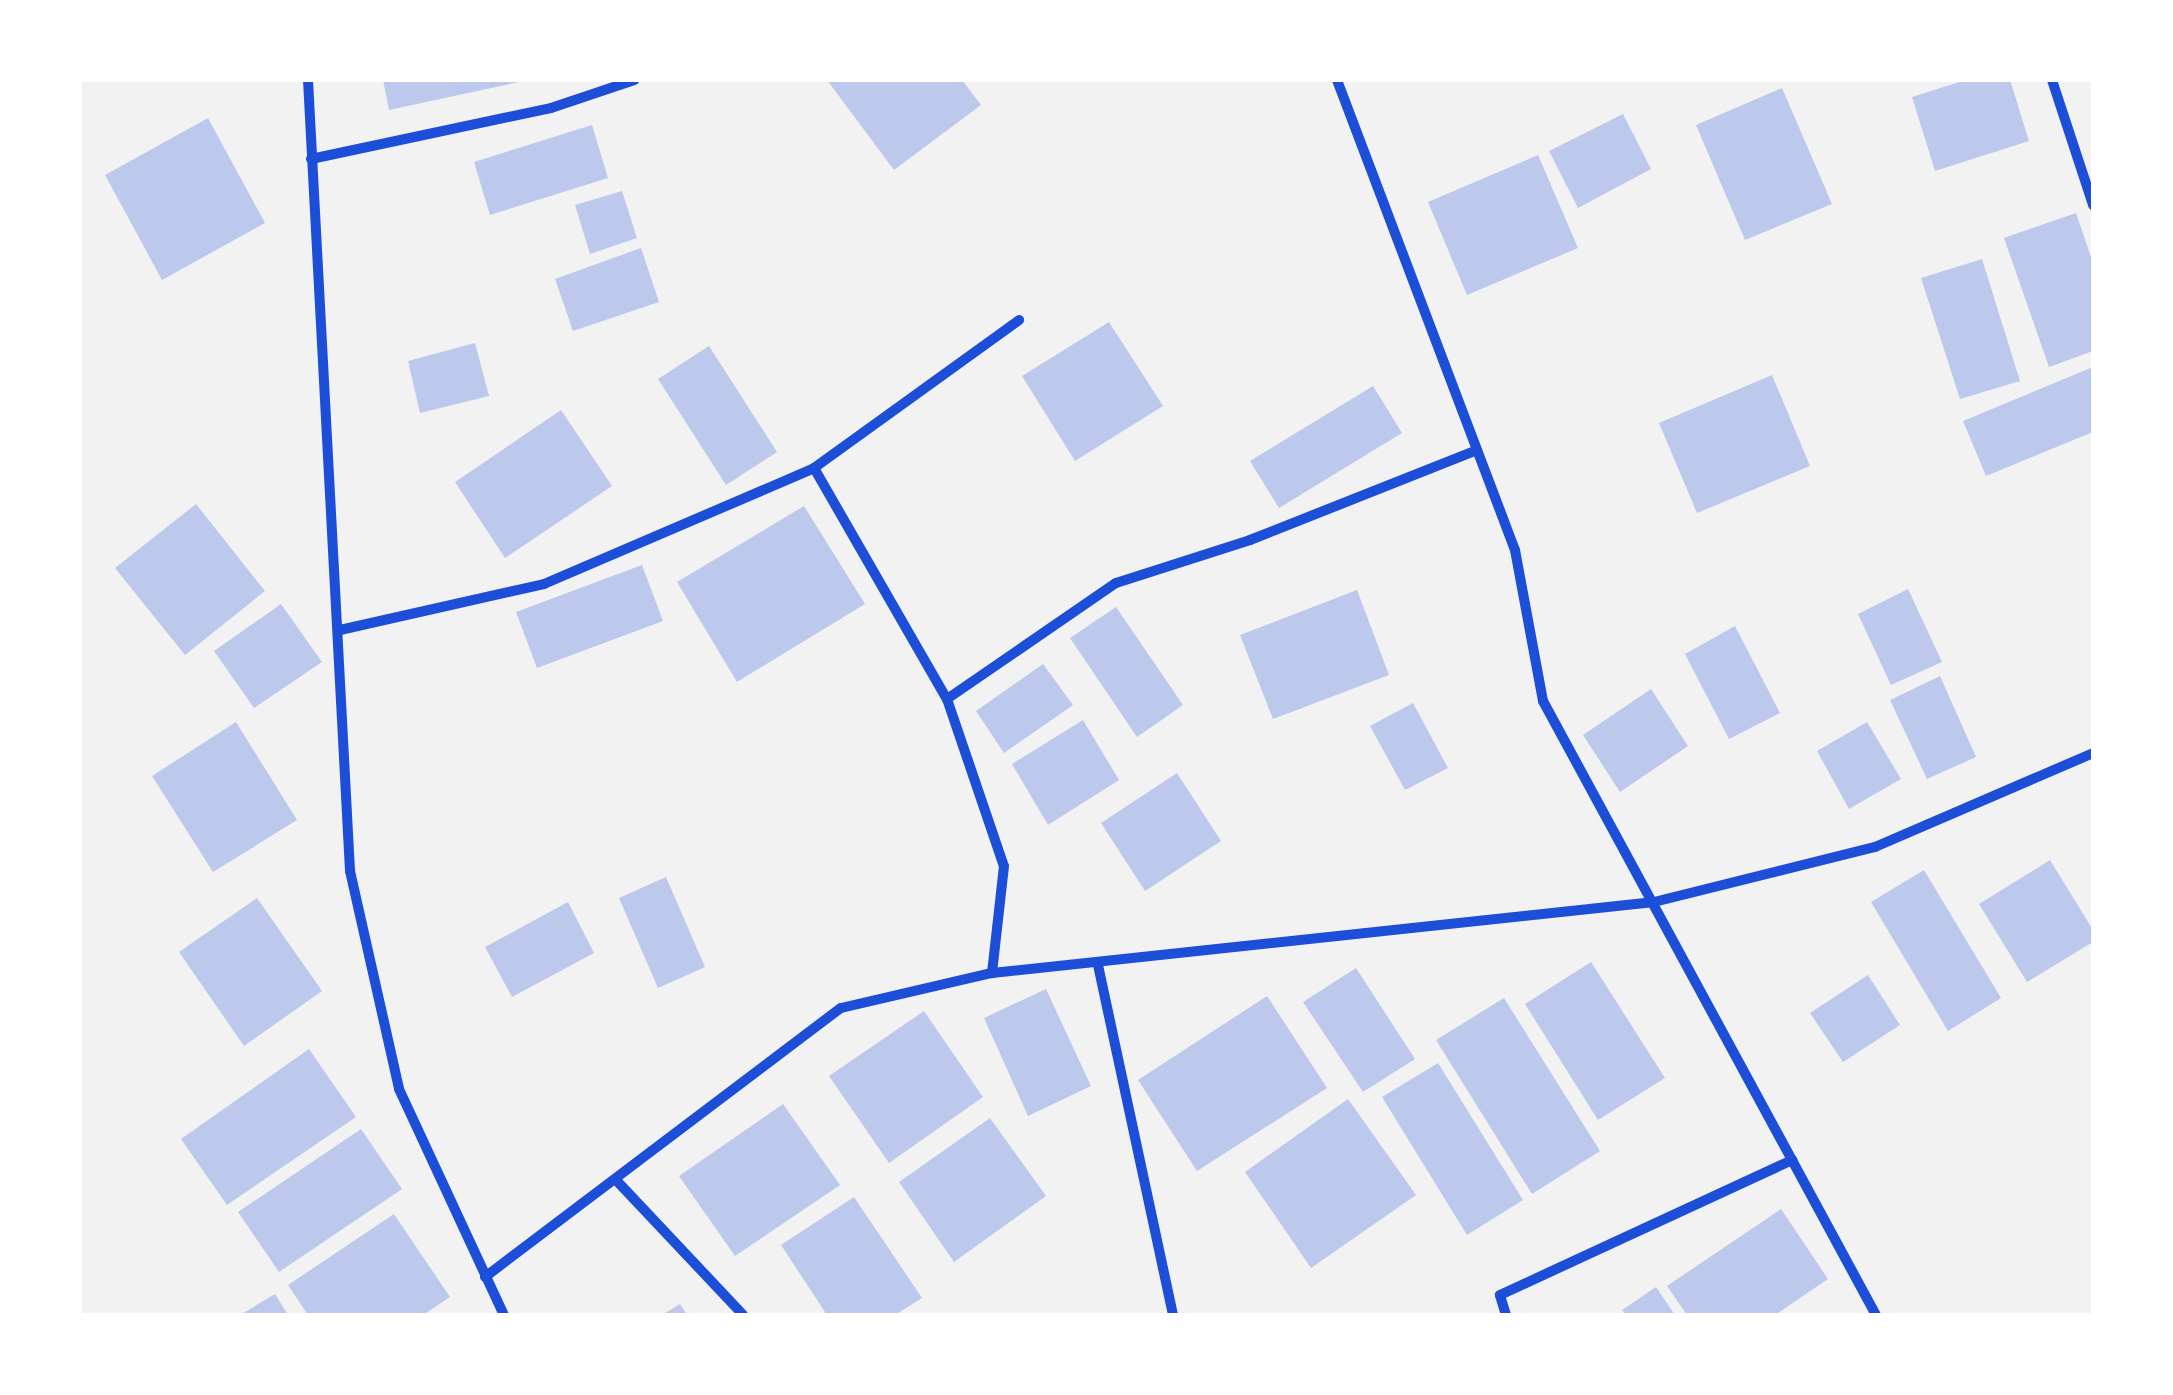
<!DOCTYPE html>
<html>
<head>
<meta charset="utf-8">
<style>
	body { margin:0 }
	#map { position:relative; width:2173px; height:1395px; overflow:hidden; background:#f2f2f2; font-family:Merriweather,serif }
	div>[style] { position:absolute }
	.building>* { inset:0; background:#bdc9ec }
	.minor>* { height:10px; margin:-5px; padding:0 5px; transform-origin:5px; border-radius:5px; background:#1d4ed8 }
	span { translate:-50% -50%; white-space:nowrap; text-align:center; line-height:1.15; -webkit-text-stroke:8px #fff; paint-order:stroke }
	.frame { position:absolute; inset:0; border:82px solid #fff; pointer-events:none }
</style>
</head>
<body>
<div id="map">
	<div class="building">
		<div style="clip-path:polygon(383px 80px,519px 80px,519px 82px,389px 110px)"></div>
		<div style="clip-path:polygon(827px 80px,962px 80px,981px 105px,894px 170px)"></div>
		<div style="clip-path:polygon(1966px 80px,2010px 80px,2029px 141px,1935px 171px,1912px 97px)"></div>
		<div style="clip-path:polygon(1782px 88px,1832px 204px,1745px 240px,1696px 125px)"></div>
		<div style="clip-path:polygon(1623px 114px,1651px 169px,1578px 208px,1549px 151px)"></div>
		<div style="clip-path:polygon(208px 118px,265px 223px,162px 280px,105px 175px)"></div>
		<div style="clip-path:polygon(592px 125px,608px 178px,490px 215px,474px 162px)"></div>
		<div style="clip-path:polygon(1538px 155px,1578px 248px,1467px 295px,1428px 202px)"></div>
		<div style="clip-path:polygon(622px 191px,637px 238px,590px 254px,575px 205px)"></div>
		<div style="clip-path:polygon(2076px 213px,2093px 263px,2093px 351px,2049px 367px,2004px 238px)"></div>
		<div style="clip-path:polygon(641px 248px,659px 302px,573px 331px,555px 279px)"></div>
		<div style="clip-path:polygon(1982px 259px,2020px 381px,1960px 399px,1921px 278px)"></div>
		<div style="clip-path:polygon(1109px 322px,1163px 406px,1075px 461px,1022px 376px)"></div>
		<div style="clip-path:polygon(475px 343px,489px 396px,420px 413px,408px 361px)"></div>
		<div style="clip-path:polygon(709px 346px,777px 452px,726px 485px,658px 379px)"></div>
		<div style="clip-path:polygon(2093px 367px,2093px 432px,1986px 476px,1963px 421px)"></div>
		<div style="clip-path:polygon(1772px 375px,1810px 466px,1697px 513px,1659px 423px)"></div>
		<div style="clip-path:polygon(1373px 386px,1402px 433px,1279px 508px,1250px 461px)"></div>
		<div style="clip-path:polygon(561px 410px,612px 486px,505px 558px,455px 482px)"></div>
		<div style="clip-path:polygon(196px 504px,265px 591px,185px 655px,115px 568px)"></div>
		<div style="clip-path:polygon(804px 506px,865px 604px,737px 682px,677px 582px)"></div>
		<div style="clip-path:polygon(642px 565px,663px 621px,537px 668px,516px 612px)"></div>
		<div style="clip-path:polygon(1908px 589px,1942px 662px,1891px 685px,1858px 614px)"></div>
		<div style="clip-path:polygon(1357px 590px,1389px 675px,1273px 719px,1240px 635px)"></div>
		<div style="clip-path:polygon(281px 604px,322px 662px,254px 708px,214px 651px)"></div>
		<div style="clip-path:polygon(1116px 607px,1183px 705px,1137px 737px,1070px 638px)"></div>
		<div style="clip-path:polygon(1735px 626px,1780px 713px,1729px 739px,1685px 654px)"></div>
		<div style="clip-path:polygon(1043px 664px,1073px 705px,1004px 753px,976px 711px)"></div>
		<div style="clip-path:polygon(1940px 676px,1976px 757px,1927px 779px,1890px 700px)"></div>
		<div style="clip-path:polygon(1651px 689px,1688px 746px,1620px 792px,1583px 735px)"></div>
		<div style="clip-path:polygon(1413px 703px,1448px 768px,1405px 790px,1370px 726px)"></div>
		<div style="clip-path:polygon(1083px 720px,1119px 780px,1048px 825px,1012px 764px)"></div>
		<div style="clip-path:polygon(236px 722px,297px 820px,213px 872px,152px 776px)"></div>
		<div style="clip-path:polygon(1867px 722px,1901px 779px,1849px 809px,1817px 751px)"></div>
		<div style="clip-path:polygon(1177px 773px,1221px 841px,1145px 891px,1101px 823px)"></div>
		<div style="clip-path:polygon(2050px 860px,2093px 930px,2093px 942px,2027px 982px,1979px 904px)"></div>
		<div style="clip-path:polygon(1924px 870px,2001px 998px,1948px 1031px,1871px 902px)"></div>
		<div style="clip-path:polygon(666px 877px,705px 967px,658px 988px,619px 898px)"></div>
		<div style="clip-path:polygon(257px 898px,322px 991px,244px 1046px,179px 952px)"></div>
		<div style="clip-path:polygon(568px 902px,594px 953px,512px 997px,485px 947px)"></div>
		<div style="clip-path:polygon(1591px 962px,1665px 1078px,1598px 1120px,1525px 1004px)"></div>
		<div style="clip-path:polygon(1356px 968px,1415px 1059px,1363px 1092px,1303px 1002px)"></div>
		<div style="clip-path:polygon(1868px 975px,1900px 1025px,1843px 1062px,1810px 1013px)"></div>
		<div style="clip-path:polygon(1046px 989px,1091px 1086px,1028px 1116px,984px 1018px)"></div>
		<div style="clip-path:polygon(1267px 996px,1327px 1088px,1197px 1171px,1138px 1080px)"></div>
		<div style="clip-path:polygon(1504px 998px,1600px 1151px,1532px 1194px,1436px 1040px)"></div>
		<div style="clip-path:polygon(924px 1011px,983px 1097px,889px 1163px,829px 1076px)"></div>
		<div style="clip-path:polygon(309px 1049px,356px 1117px,227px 1205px,181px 1139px)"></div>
		<div style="clip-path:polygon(1438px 1063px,1523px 1200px,1467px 1235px,1382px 1097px)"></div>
		<div style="clip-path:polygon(1348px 1099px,1416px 1195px,1311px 1268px,1245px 1172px)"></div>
		<div style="clip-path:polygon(783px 1104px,840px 1185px,735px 1256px,679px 1176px)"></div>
		<div style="clip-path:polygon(990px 1118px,1046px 1196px,954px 1262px,899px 1182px)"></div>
		<div style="clip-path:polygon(361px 1129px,402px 1189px,279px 1272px,238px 1212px)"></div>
		<div style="clip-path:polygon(854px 1197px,922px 1298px,895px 1315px,827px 1315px,781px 1245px)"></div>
		<div style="clip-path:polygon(1781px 1209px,1828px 1279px,1775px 1315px,1687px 1315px,1667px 1286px)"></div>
		<div style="clip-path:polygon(394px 1214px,450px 1297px,423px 1315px,308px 1315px,288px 1285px)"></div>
		<div style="clip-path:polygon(1656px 1287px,1675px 1315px,1626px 1315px,1622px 1310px)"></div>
		<div style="clip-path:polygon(275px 1294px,288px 1315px,240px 1315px)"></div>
		<div style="clip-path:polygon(680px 1304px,687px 1315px,662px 1315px)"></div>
	</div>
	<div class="minor">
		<div style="left:308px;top:80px;width:792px;rotate:86.96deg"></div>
		<div style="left:350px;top:871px;width:223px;rotate:77.3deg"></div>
		<div style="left:399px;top:1089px;width:249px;rotate:65.1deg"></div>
		<div style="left:1337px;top:80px;width:503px;rotate:69.26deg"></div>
		<div style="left:1515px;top:550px;width:154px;rotate:79.5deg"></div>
		<div style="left:1543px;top:701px;width:698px;rotate:61.53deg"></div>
		<div style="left:2052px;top:80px;width:132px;rotate:71.8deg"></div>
		<div style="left:311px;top:159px;width:245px;rotate:-12deg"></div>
		<div style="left:551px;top:108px;width:88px;rotate:-18.6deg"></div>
		<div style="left:814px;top:468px;width:267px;rotate:60.1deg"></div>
		<div style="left:947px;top:699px;width:176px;rotate:71.2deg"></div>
		<div style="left:1004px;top:866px;width:108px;rotate:96.4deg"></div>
		<div style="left:340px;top:630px;width:209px;rotate:-12.7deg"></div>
		<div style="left:544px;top:584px;width:294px;rotate:-23.2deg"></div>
		<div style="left:814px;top:468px;width:253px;rotate:-35.8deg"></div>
		<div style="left:947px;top:699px;width:205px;rotate:-34.5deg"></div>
		<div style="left:1116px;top:583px;width:141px;rotate:-17.8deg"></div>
		<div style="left:1250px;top:540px;width:244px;rotate:-21.6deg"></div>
		<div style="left:1098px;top:965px;width:358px;rotate:77.9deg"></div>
		<div style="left:616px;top:1180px;width:185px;rotate:46.7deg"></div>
		<div style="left:485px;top:1277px;width:446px;rotate:-37.1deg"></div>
		<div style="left:841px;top:1008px;width:155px;rotate:-13.1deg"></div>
		<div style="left:992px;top:973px;width:666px;rotate:-6.12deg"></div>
		<div style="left:1654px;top:902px;width:228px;rotate:-14deg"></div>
		<div style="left:1875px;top:847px;width:237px;rotate:-23.3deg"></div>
		<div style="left:1506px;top:1315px;width:21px;rotate:-107deg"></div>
		<div style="left:1500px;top:1295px;width:322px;rotate:-24.8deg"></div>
	</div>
	<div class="frame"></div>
</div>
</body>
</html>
